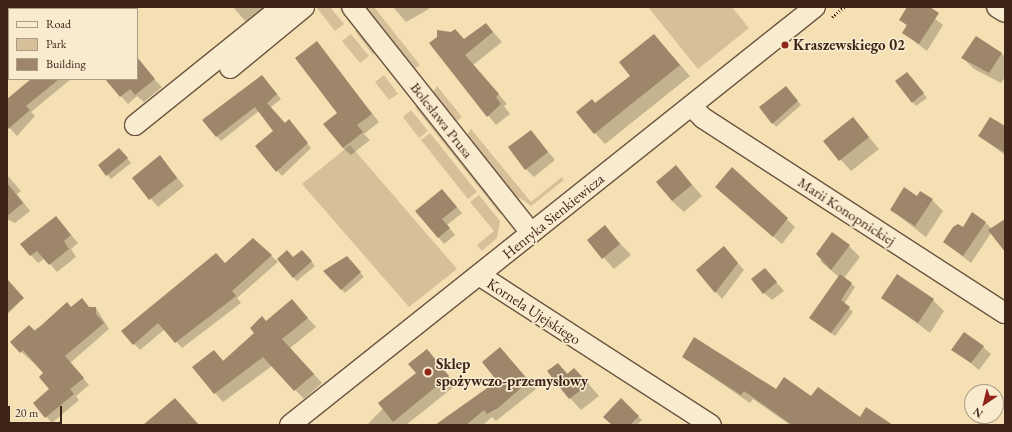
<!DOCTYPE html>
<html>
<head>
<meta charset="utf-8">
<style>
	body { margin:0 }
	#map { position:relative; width:1012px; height:432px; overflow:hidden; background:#f4e0b3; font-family:"EB Garamond",serif }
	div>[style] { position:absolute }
	.green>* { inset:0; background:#d5c099 }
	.shadow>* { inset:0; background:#0003 }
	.building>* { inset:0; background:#9d866a }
	.path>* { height:2.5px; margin-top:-1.25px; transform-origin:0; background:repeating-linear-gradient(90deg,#3f241a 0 1px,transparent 0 3px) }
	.roads { filter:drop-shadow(1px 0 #6c5340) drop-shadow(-1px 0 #6c5340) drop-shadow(0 1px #6c5340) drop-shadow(0 -1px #6c5340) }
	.minor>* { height:20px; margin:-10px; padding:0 10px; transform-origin:10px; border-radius:10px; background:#f8ebce }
	.dots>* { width:11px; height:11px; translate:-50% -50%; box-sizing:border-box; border:2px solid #f8ebce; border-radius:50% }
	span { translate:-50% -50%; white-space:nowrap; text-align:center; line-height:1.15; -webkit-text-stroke:3.5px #f8ebce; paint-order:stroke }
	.poi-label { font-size:15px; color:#3f241a; font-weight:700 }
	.left { translate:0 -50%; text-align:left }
	.street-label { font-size:15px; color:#3f241a }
	.frame { position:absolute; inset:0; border:8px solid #3f241a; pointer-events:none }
	.legend { position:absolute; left:8px; top:8px; width:130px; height:72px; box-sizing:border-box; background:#f8ebce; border:1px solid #ae9b86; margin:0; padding:5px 7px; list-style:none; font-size:12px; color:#3f241a }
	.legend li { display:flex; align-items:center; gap:8px; height:20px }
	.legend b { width:20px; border:1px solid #ae9b86 }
	.north { position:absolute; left:964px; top:384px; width:40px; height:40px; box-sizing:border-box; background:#f8ebce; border:1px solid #ae9b86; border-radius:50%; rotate:215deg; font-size:11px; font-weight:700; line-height:16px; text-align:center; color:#3f241a }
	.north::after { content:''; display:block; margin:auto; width:14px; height:18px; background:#8f2418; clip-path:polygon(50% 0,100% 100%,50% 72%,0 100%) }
	.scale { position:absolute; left:8px; top:406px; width:54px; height:18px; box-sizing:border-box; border:2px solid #3f241a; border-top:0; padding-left:5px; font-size:12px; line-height:14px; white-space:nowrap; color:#3f241a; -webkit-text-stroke:3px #f8ebce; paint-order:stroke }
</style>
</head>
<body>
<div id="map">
	<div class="green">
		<div style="clip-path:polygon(316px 7px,330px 7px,344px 24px,335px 31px)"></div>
		<div style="clip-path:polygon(361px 7px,374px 7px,420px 65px,412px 71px)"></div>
		<div style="clip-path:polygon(648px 7px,732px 7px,749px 28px,698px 69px)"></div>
		<div style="clip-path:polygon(360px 30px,376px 49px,373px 55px,355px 31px)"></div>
		<div style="clip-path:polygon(351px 34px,369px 56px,360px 63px,342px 41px)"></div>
		<div style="clip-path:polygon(384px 75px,398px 94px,389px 100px,375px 82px)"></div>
		<div style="clip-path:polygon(437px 86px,462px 117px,457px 121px,452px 122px,431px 95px)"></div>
		<div style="clip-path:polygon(421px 106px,504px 211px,500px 214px,415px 107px)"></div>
		<div style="clip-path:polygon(411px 110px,428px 131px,419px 138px,403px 117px)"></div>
		<div style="clip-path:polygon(471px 129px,531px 202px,562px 177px,564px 180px,531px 206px,520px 198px,515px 201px,465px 138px)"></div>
		<div style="clip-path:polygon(430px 133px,477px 192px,468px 199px,421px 140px)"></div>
		<div style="clip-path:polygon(350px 145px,457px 269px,409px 307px,302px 184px)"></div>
		<div style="clip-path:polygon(479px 195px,500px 221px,497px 238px,482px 251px,477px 245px,494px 231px,470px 202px)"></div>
	</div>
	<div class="shadow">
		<div style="clip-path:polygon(233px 7px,269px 7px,252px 29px)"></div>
		<div style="clip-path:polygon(393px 7px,428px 7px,429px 9px,406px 22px)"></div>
		<div style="clip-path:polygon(909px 7px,920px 7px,943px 25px,927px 51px,903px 33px,908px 27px,900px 19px)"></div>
		<div style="clip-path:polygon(486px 24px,502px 42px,473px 65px,507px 104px,504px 106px,510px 114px,496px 125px,431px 44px,464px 40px)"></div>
		<div style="clip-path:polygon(654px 35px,690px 76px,605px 144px,595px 133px,596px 104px,632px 76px)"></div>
		<div style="clip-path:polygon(317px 43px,379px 122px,364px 134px,370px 140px,351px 155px,343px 148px,338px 113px)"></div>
		<div style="clip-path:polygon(1002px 54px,1005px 57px,1005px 77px,1001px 83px,974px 69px,963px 58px)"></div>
		<div style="clip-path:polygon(137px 62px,162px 87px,144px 102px,137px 96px,128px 104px,106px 79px,137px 79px)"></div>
		<div style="clip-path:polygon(911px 77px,927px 98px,916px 106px,913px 102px)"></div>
		<div style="clip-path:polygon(33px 79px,71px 79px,31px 112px,35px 116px,17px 136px,7px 125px,7px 100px)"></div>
		<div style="clip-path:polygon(266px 81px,281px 99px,270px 108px,285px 124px,293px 125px,311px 148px,282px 176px,256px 146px,275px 131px,259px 111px,221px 141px,203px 120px)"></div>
		<div style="clip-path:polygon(789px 91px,801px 105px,776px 127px,760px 107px)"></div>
		<div style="clip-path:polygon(853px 118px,879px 149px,851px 171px,824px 141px)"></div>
		<div style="clip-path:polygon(1005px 128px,1005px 155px,979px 136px)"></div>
		<div style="clip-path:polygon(531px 131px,555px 160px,534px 177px,526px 169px)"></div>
		<div style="clip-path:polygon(123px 153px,131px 163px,111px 179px,99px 165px)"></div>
		<div style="clip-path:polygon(160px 156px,184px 186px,158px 207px,133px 178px)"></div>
		<div style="clip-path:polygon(676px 166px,702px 196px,684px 212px,672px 201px)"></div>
		<div style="clip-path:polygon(732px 168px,795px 227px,782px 244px,725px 195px)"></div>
		<div style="clip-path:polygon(7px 175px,21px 191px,17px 194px,30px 211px,15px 223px,7px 219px)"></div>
		<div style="clip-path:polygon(442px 190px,462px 213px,447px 225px,455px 235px,444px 244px,416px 211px)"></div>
		<div style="clip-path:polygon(918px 197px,932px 200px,943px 211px,926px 237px,891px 210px)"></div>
		<div style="clip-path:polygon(56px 217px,78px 243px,71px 249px,76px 257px,57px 272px,45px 258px,38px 263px,21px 244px)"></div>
		<div style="clip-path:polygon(1005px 220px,1005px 249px,991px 233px,971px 263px,944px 242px,963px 228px,985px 222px,992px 229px)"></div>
		<div style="clip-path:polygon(605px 227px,631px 255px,614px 269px,588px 240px)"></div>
		<div style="clip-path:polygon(253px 239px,278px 262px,237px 298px,241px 303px,182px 348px,165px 329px,140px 350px,122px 331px,225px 264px)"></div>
		<div style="clip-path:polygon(849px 246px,860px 257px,844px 278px,855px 287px,844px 304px,853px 312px,835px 336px,810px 318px,839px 277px,820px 261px)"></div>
		<div style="clip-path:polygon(724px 247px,744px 270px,722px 299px,697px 270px)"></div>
		<div style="clip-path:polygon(306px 255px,315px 266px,297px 281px,293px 277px,293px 258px)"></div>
		<div style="clip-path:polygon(350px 261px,364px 277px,345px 293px,341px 289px)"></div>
		<div style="clip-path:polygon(765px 269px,784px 291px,772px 300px,764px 293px)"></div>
		<div style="clip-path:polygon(7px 280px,23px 298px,7px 315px)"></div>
		<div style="clip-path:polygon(882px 297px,933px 300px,944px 311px,930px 333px)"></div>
		<div style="clip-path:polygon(292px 301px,316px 327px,290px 348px,322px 383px,304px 399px,272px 366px,223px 402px,215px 393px,214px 351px,224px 361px)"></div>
		<div style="clip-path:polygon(72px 308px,96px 308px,109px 329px,70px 363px,89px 385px,76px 396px,79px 400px,52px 423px,34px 403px,51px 389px,45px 373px,11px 343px)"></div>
		<div style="clip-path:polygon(983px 347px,991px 354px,979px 370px,953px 349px)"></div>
		<div style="clip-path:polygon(500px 348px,536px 389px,496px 421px,492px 417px,483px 425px,445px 425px,499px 381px)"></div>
		<div style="clip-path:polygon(427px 351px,456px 385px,406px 425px,367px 425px,417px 373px)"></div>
		<div style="clip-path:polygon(683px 357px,776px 391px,811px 398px,860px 418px,891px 425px,790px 425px,753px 399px,750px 403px)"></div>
		<div style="clip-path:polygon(558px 364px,568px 374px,585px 380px,599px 396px,581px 410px,570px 398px)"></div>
		<div style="clip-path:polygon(988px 386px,1002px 396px,996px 405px,996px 392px,984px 392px)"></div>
		<div style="clip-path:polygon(621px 400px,642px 420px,637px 425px,613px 425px)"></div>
		<div style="clip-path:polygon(980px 416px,989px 416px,987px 420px)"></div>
	</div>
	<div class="building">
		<div style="clip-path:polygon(907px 7px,930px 7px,939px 13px,919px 44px,902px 33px,907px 25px,899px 20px)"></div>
		<div style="clip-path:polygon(486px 23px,493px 32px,465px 55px,499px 94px,496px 97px,501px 104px,487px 117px,429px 43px,437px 37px,437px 30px,451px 32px,455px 29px,464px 39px)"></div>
		<div style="clip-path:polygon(654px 34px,680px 65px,594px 134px,576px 112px,592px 99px,595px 103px,630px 76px,619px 62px)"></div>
		<div style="clip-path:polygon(976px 36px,1002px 53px,989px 73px,961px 58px)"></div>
		<div style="clip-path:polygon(317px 41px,372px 114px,357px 125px,363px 132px,343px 148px,323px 124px,337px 113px,295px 58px)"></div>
		<div style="clip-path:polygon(137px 57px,155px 79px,135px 95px,130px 89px,120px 97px,105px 79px,137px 79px)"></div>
		<div style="clip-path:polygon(907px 72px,924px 93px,912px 103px,895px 81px)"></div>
		<div style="clip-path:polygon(262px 75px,277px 94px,267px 103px,285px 123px,289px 119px,308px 143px,276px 172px,255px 146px,273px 131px,255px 107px,216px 137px,202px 120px)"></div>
		<div style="clip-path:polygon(31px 79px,59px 79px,26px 106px,30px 110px,7px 130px,7px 99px)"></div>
		<div style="clip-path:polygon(786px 86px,798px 101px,772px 124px,759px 107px)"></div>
		<div style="clip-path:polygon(853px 117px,869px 137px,839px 161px,823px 141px)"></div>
		<div style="clip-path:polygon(990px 117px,1005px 126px,1005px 153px,978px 136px)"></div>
		<div style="clip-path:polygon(531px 130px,548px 152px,525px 170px,508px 147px)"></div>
		<div style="clip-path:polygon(119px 148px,128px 158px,106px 176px,98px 165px)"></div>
		<div style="clip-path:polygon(160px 155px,177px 178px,149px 200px,132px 178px)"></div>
		<div style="clip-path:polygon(676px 165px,692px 185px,672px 201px,656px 182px)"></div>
		<div style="clip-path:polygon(732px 167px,788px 218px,773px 237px,715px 187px)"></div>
		<div style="clip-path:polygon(7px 183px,23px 203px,7px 216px)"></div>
		<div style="clip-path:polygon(904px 187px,917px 196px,920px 191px,933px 199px,915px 226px,890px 210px)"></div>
		<div style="clip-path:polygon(442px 189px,457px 207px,442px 219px,450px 228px,438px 238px,415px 211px)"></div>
		<div style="clip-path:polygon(972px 212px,986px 222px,963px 256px,943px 242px,953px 227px,958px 224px,963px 227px)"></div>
		<div style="clip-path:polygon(56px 216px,71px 235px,64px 241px,69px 249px,49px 265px,37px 251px,30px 256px,20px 244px)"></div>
		<div style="clip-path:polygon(1005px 219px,1005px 252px,988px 230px)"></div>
		<div style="clip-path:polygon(605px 225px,620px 244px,602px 259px,587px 240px)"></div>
		<div style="clip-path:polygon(832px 232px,850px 245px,831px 270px,816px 254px)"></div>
		<div style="clip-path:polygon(253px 238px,272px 255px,232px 291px,236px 296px,175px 343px,158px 323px,133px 345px,121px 331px,216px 253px,225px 263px)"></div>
		<div style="clip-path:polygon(724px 246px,738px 263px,715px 293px,696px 270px)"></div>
		<div style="clip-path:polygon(287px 250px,293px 257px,302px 250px,312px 261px,293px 278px,277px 259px)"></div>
		<div style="clip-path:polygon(347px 256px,361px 272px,341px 290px,323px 271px)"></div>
		<div style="clip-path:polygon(765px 268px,777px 282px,763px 294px,751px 279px)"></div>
		<div style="clip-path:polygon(840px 274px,852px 283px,841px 300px,850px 307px,831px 333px,809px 318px)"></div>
		<div style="clip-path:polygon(897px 274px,934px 299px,918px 323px,881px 298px)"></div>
		<div style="clip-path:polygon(7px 279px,24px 298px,7px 313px)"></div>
		<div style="clip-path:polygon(82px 298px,89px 307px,96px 307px,96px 314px,104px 323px,65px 356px,84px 378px,70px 389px,74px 394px,45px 418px,33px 403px,49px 389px,39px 377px,43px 373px,23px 350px,20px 353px,10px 342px,29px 325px,35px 331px,67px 302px,71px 307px)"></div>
		<div style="clip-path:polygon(292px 299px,308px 318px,282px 339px,314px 374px,294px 391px,263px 357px,214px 394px,192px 367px,214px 350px,223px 361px,254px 333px,250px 328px,262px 316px,266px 321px)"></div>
		<div style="clip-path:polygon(964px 332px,984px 346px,971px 363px,951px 350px)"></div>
		<div style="clip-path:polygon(694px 337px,776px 389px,784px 377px,811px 396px,818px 387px,860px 417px,866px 407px,893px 425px,792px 425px,744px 391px,741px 395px,682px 357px)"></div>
		<div style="clip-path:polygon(500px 347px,529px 381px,498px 408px,487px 414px,484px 410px,466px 425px,435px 425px,497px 381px,482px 362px)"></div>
		<div style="clip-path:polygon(427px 349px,449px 376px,393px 422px,378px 403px,416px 373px,408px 364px)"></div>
		<div style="clip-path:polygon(558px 363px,567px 374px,574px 368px,589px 384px,569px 399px,547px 371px)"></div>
		<div style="clip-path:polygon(987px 384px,999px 391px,996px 396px,996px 392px,983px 392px)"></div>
		<div style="clip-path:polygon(175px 398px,199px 425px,143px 425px)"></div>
		<div style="clip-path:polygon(621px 398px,639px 416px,630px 425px,612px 425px,603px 417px)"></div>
	</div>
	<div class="path">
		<div style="left:832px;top:17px;width:16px;rotate:-40deg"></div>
	</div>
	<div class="roads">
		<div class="minor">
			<div style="left:352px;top:7px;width:288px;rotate:51.6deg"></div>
			<div style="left:997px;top:7px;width:9px;rotate:32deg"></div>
			<div style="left:230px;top:68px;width:96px;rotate:-39.5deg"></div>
			<div style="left:691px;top:106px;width:17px;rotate:45deg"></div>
			<div style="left:703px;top:118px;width:359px;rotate:32.9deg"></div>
			<div style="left:135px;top:125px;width:189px;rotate:-38.8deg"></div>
			<div style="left:479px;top:275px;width:276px;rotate:32.9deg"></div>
			<div style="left:290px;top:425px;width:671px;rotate:-38.53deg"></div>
		</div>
	</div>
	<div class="dots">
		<div style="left:785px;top:45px;background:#8f2418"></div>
		<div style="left:428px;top:372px;background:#8f2418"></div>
	</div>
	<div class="poi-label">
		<span class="left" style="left:793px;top:45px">Kraszewskiego 02</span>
		<span class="left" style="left:436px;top:372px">Sklep<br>spożywczo-przemysłowy</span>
	</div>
	<div class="street-label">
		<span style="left:442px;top:120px;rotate:52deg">Bolesława Prusa</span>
		<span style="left:847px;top:211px;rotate:33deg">Marii Konopnickiej</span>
		<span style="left:553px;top:216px;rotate:-39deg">Henryka Sienkiewicza</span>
		<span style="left:534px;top:311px;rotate:33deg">Kornela Ujejskiego</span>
	</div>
	<div class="frame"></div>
	<ul class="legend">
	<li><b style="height:5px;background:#f8ebce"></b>Road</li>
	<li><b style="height:11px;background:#d5c099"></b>Park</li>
	<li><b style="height:11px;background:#9d866a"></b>Building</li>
	</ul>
	<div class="north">N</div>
	<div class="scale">20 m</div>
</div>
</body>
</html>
